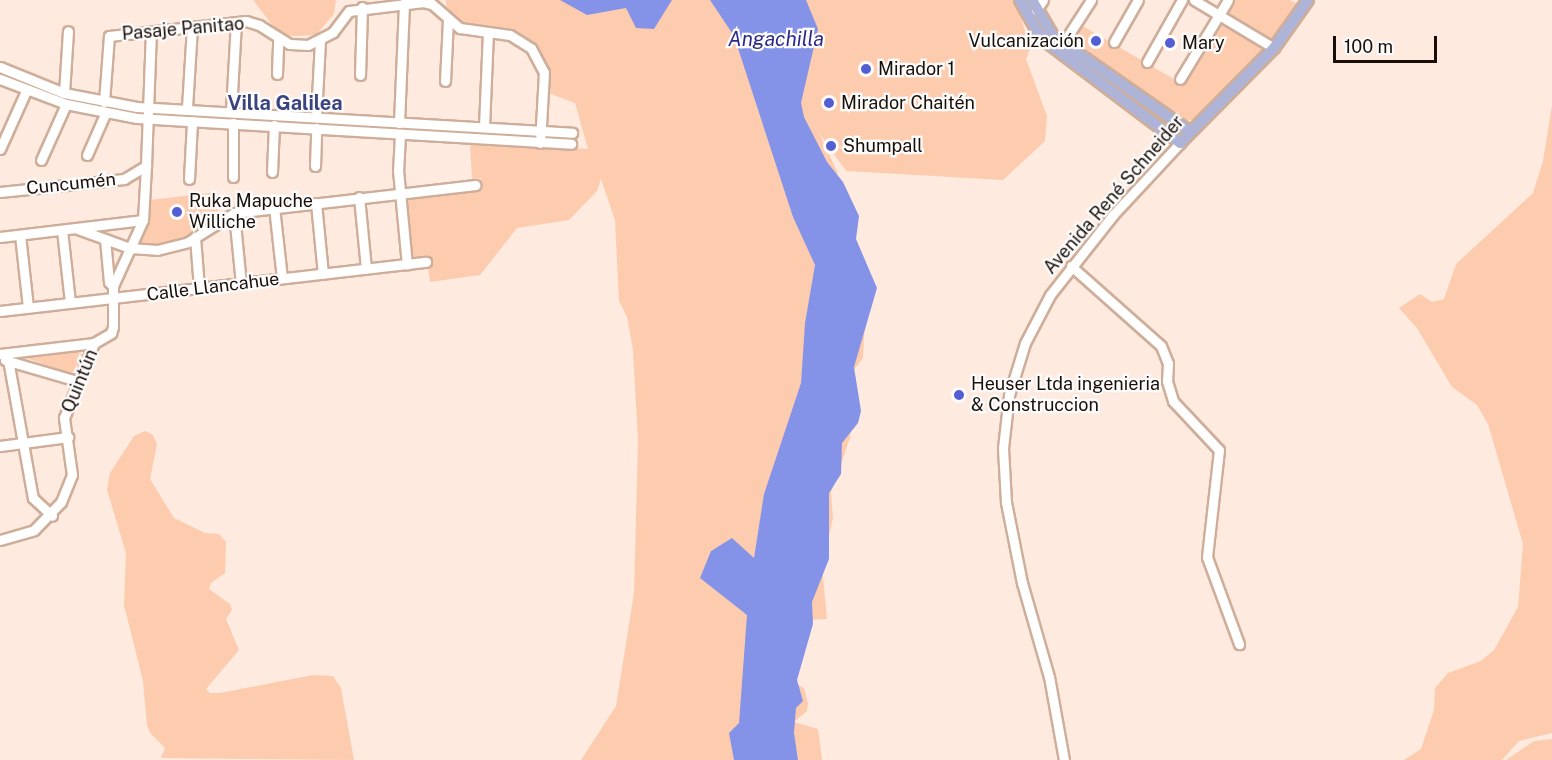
<!DOCTYPE html>
<html>
<head>
<meta charset="utf-8">
<style>
	body { margin:0 }
	#map { position:relative; width:1552px; height:760px; overflow:hidden; background:#feeade; font-family:"Public Sans",sans-serif }
	div>[style] { position:absolute }
	.green>* { inset:0; background:#fdccaf }
	.water>* { inset:0; background:#8493e7 }
	.roads { filter:drop-shadow(2px 0 #ceae9a) drop-shadow(-2px 0 #ceae9a) drop-shadow(0 2px #ceae9a) drop-shadow(0 -2px #ceae9a) }
	.minor>* { height:9px; margin:-4.5px; padding:0 4.5px; transform-origin:4.5px; border-radius:4.5px; background:#fff }
	.major>* { height:10px; margin:-5px; padding:0 5px; transform-origin:5px; border-radius:5px; background:#adb4d8 }
	.dots>* { width:16px; height:16px; translate:-50% -50%; box-sizing:border-box; border:3px solid #fcfcfc; border-radius:50% }
	span { translate:-50% -50%; white-space:nowrap; text-align:center; line-height:1.15; -webkit-text-stroke:4.5px #fcfcfc; paint-order:stroke }
	.street-label { font-size:18px; color:#1a0f08 }
	.poi-label { font-size:18px; color:#1a0f08 }
	.right { translate:-100% -50%; text-align:right }
	.left { translate:0 -50%; text-align:left }
	.water-label { font-size:20px; color:#2a2989; font-style:italic }
	.neighbourhood-label { font-size:20px; color:#3b437f; font-weight:700 }
	.scale { position:absolute; left:1333px; top:36px; width:104px; height:27px; box-sizing:border-box; border:3px solid #1a0f08; border-top:0; padding-left:8px; font-size:18px; line-height:21px; white-space:nowrap; color:#1a0f08; -webkit-text-stroke:4px #fcfcfc; paint-order:stroke }
</style>
</head>
<body>
<div id="map">
	<div class="green">
		<div style="clip-path:polygon(253px 0,336px 0,334px 14px,316px 35px,294px 36px,279px 34px)"></div>
		<div style="clip-path:polygon(446px 0,1016px 0,1025px 31px,1033px 42px,1026px 59px,1047px 116px,1045px 141px,1003px 180px,846px 171px,819px 133px,837px 171px,865px 320px,863px 358px,854px 370px,850px 438px,831px 493px,833px 518px,822px 566px,827px 619px,807px 620px,794px 683px,804px 688px,808px 703px,807px 711px,794px 722px,818px 729px,822px 760px,581px 760px,616px 706px,634px 593px,638px 440px,633px 350px,627px 317px,619px 301px,615px 220px,601px 179px,597px 191px,569px 220px,517px 228px,480px 275px,430px 282px,427px 259px,413px 260px,410px 256px,406px 197px,464px 189px,465px 193px,482px 191px,481px 178px,472px 179px,470px 143px,588px 149px,575px 103px,543px 91px,543px 74px,526px 43px,461px 28px,447px 12px)"></div>
		<div style="clip-path:polygon(1234px 0,1290px 0,1300px 5px,1275px 42px,1269px 42px,1227px 17px)"></div>
		<div style="clip-path:polygon(1223px 22px,1264px 46px,1265px 50px,1246px 72px,1192px 120px,1185px 121px,1070px 42px,1081px 25px,1179px 82px,1218px 23px)"></div>
		<div style="clip-path:polygon(1552px 105px,1552px 733px,1519px 741px,1502px 760px,1404px 760px,1421px 749px,1434px 710px,1435px 688px,1448px 673px,1481px 661px,1494px 650px,1518px 607px,1523px 544px,1488px 424px,1477px 405px,1452px 387px,1417px 328px,1399px 308px,1420px 294px,1432px 302px,1444px 299px,1456px 264px,1533px 193px,1543px 161px)"></div>
		<div style="clip-path:polygon(152px 110px,530px 134px,530px 139px,154px 115px)"></div>
		<div style="clip-path:polygon(217px 192px,218px 217px,204px 227px,181px 240px,157px 246px,140px 243px,150px 200px)"></div>
		<div style="clip-path:polygon(79px 352px,84px 356px,71px 374px,26px 358px)"></div>
		<div style="clip-path:polygon(145px 431px,153px 435px,157px 444px,150px 479px,174px 518px,205px 533px,219px 534px,226px 542px,225px 573px,211px 583px,209px 589px,230px 604px,232px 610px,226px 619px,239px 650px,206px 689px,210px 693px,220px 693px,313px 675px,333px 676px,341px 688px,354px 760px,161px 758px,165px 748px,150px 733px,147px 725px,143px 681px,124px 605px,126px 553px,107px 490px,110px 473px,134px 436px)"></div>
		<div style="clip-path:polygon(1552px 739px,1552px 760px,1506px 760px,1534px 741px)"></div>
	</div>
	<div class="water">
		<div style="clip-path:polygon(560px 0,672px 0,654px 29px,636px 28px,626px 8px,587px 15px)"></div>
		<div style="clip-path:polygon(710px 0,806px 0,818px 29px,801px 103px,804px 117px,827px 162px,843px 182px,859px 216px,856px 239px,877px 288px,854px 367px,861px 411px,858px 423px,842px 443px,841px 474px,829px 493px,829px 559px,812px 602px,813px 624px,797px 680px,803px 701px,796px 708px,794px 733px,798px 760px,734px 760px,729px 733px,739px 723px,747px 615px,700px 578px,711px 551px,732px 538px,754px 558px,764px 494px,801px 383px,805px 323px,815px 265px,793px 217px,734px 36px)"></div>
	</div>
	<div class="roads">
		<div class="minor">
			<div style="left:1194px;top:0;width:93px;rotate:31deg"></div>
			<div style="left:1036px;top:10px;width:12px;rotate:-55deg"></div>
			<div style="left:1114px;top:42px;width:48px;rotate:-60.3deg"></div>
			<div style="left:1060px;top:48px;width:57px;rotate:-57.1deg"></div>
			<div style="left:1147px;top:62px;width:71px;rotate:-60.6deg"></div>
			<div style="left:0;top:67px;width:69px;rotate:22.1deg"></div>
			<div style="left:64px;top:93px;width:74px;rotate:10.9deg"></div>
			<div style="left:137px;top:107px;width:436px;rotate:3.4deg"></div>
			<div style="left:277px;top:74px;width:36px;rotate:-88deg"></div>
			<div style="left:360px;top:75px;width:68px;rotate:-88.3deg"></div>
			<div style="left:0;top:79px;width:71px;rotate:20.7deg"></div>
			<div style="left:66px;top:104px;width:72px;rotate:11.2deg"></div>
			<div style="left:137px;top:118px;width:435px;rotate:3.4deg"></div>
			<div style="left:1180px;top:79px;width:92px;rotate:-58.7deg"></div>
			<div style="left:445px;top:81px;width:61px;rotate:-87.2deg"></div>
			<div style="left:64px;top:93px;width:62px;rotate:-86.3deg"></div>
			<div style="left:104px;top:102px;width:66px;rotate:-85.7deg"></div>
			<div style="left:109px;top:36px;width:138px;rotate:-6.2deg"></div>
			<div style="left:246px;top:21px;width:14px;rotate:17deg"></div>
			<div style="left:259px;top:25px;width:36px;rotate:32deg"></div>
			<div style="left:290px;top:44px;width:18px;rotate:3deg"></div>
			<div style="left:308px;top:45px;width:28px;rotate:-27deg"></div>
			<div style="left:333px;top:32px;width:26px;rotate:-53deg"></div>
			<div style="left:349px;top:11px;width:75px;rotate:-6.9deg"></div>
			<div style="left:423px;top:2px;width:9px;rotate:13deg"></div>
			<div style="left:432px;top:4px;width:37px;rotate:41deg"></div>
			<div style="left:460px;top:28px;width:50px;rotate:8deg"></div>
			<div style="left:510px;top:35px;width:25px;rotate:32deg"></div>
			<div style="left:531px;top:48px;width:27px;rotate:62deg"></div>
			<div style="left:544px;top:72px;width:71px;rotate:93.2deg"></div>
			<div style="left:187px;top:108px;width:81px;rotate:-86.5deg"></div>
			<div style="left:231px;top:111px;width:89px;rotate:-86.8deg"></div>
			<div style="left:316px;top:117px;width:76px;rotate:-87deg"></div>
			<div style="left:399px;top:123px;width:120px;rotate:-87.6deg"></div>
			<div style="left:484px;top:127px;width:95px;rotate:-87.6deg"></div>
			<div style="left:400px;top:134px;width:36px;rotate:93deg"></div>
			<div style="left:398px;top:170px;width:95px;rotate:84.6deg"></div>
			<div style="left:0;top:149px;width:64px;rotate:-65.9deg"></div>
			<div style="left:87px;top:155px;width:45px;rotate:-66.3deg"></div>
			<div style="left:41px;top:160px;width:61px;rotate:-65.9deg"></div>
			<div style="left:315px;top:166px;width:38px;rotate:-88deg"></div>
			<div style="left:272px;top:172px;width:47px;rotate:-87.6deg"></div>
			<div style="left:233px;top:177px;width:54px;rotate:-90deg"></div>
			<div style="left:189px;top:179px;width:58px;rotate:-87deg"></div>
			<div style="left:0;top:192px;width:125px;rotate:-6deg"></div>
			<div style="left:124px;top:179px;width:26px;rotate:-31deg"></div>
			<div style="left:146px;top:166px;width:134px;rotate:-87.9deg"></div>
			<div style="left:359px;top:197px;width:72px;rotate:84.4deg"></div>
			<div style="left:316px;top:203px;width:71px;rotate:84.4deg"></div>
			<div style="left:274px;top:207px;width:71px;rotate:83.6deg"></div>
			<div style="left:234px;top:213px;width:71px;rotate:84.4deg"></div>
			<div style="left:75px;top:228px;width:59px;rotate:20deg"></div>
			<div style="left:130px;top:248px;width:27px;rotate:4deg"></div>
			<div style="left:157px;top:250px;width:32px;rotate:-14deg"></div>
			<div style="left:188px;top:242px;width:54px;rotate:-32.2deg"></div>
			<div style="left:234px;top:213px;width:243px;rotate:-6.6deg"></div>
			<div style="left:62px;top:230px;width:73px;rotate:83.7deg"></div>
			<div style="left:20px;top:235px;width:73px;rotate:83.7deg"></div>
			<div style="left:0;top:237px;width:144px;rotate:-6.8deg"></div>
			<div style="left:195px;top:237px;width:51px;rotate:85.5deg"></div>
			<div style="left:105px;top:239px;width:43px;rotate:84.7deg"></div>
			<div style="left:109px;top:282px;width:6px;rotate:45deg"></div>
			<div style="left:1071px;top:266px;width:120px;rotate:41.6deg"></div>
			<div style="left:1161px;top:346px;width:18px;rotate:68deg"></div>
			<div style="left:1168px;top:363px;width:18px;rotate:93deg"></div>
			<div style="left:1167px;top:381px;width:21px;rotate:73deg"></div>
			<div style="left:1173px;top:401px;width:67px;rotate:46.8deg"></div>
			<div style="left:1219px;top:450px;width:108px;rotate:96.4deg"></div>
			<div style="left:1207px;top:557px;width:93px;rotate:69.8deg"></div>
			<div style="left:0;top:311px;width:429px;rotate:-6.6deg"></div>
			<div style="left:0;top:354px;width:95px;rotate:-6.7deg"></div>
			<div style="left:7px;top:354px;width:146px;rotate:79.8deg"></div>
			<div style="left:33px;top:498px;width:26px;rotate:43deg"></div>
			<div style="left:5px;top:360px;width:75px;rotate:16.3deg"></div>
			<div style="left:0;top:446px;width:69px;rotate:-7.5deg"></div>
			<div style="left:0;top:540px;width:35px;rotate:-16deg"></div>
			<div style="left:34px;top:530px;width:39px;rotate:-46deg"></div>
			<div style="left:61px;top:502px;width:29px;rotate:-68deg"></div>
			<div style="left:72px;top:475px;width:58px;rotate:-98deg"></div>
			<div style="left:64px;top:418px;width:81px;rotate:-68.2deg"></div>
			<div style="left:94px;top:343px;width:20px;rotate:-30deg"></div>
			<div style="left:111px;top:333px;width:6px;rotate:-72deg"></div>
			<div style="left:113px;top:327px;width:41px;rotate:-90deg"></div>
			<div style="left:113px;top:286px;width:72px;rotate:-65.6deg"></div>
			<div style="left:143px;top:220px;width:54px;rotate:-86.8deg"></div>
			<div style="left:1064px;top:760px;width:84px;rotate:-100.2deg"></div>
			<div style="left:1049px;top:677px;width:98px;rotate:-106deg"></div>
			<div style="left:1022px;top:583px;width:83px;rotate:-101.2deg"></div>
			<div style="left:1006px;top:502px;width:54px;rotate:-93.2deg"></div>
			<div style="left:1003px;top:448px;width:53px;rotate:-83.5deg"></div>
			<div style="left:1009px;top:395px;width:54px;rotate:-72.9deg"></div>
			<div style="left:1025px;top:343px;width:54px;rotate:-62.5deg"></div>
			<div style="left:1050px;top:295px;width:102px;rotate:-51.8deg"></div>
			<div style="left:1113px;top:215px;width:98px;rotate:-47.1deg"></div>
		</div>
		<div class="major">
			<div style="left:1020px;top:0;width:38px;rotate:61deg"></div>
			<div style="left:1038px;top:33px;width:14px;rotate:45deg"></div>
			<div style="left:1048px;top:43px;width:166px;rotate:37.1deg"></div>
			<div style="left:1180px;top:143px;width:134px;rotate:-45.3deg"></div>
			<div style="left:1274px;top:48px;width:59px;rotate:-54.7deg"></div>
			<div style="left:1032px;top:0;width:42px;rotate:59.7deg"></div>
			<div style="left:1053px;top:36px;width:166px;rotate:34.9deg"></div>
		</div>
	</div>
	<div class="dots">
		<div style="left:1096px;top:41px;background:#545ed4"></div>
		<div style="left:1170px;top:43px;background:#545ed4"></div>
		<div style="left:866px;top:69px;background:#545ed4"></div>
		<div style="left:829px;top:103px;background:#545ed4"></div>
		<div style="left:831px;top:146px;background:#545ed4"></div>
		<div style="left:177px;top:212px;background:#545ed4"></div>
		<div style="left:959px;top:395px;background:#545ed4"></div>
	</div>
	<div class="street-label">
		<span style="left:183px;top:29px;rotate:-5deg">Pasaje Panitao</span>
		<span style="left:71px;top:184px;rotate:-6deg">Cuncumén</span>
		<span style="left:1114px;top:195px;rotate:-49deg">Avenida René Schneider</span>
		<span style="left:213px;top:287px;rotate:-7deg">Calle Llancahue</span>
		<span style="left:80px;top:381px;rotate:-68deg">Quintún</span>
	</div>
	<div class="poi-label">
		<span class="right" style="left:1084px;top:41px">Vulcanización</span>
		<span class="left" style="left:1182px;top:43px">Mary</span>
		<span class="left" style="left:878px;top:69px">Mirador 1</span>
		<span class="left" style="left:841px;top:103px">Mirador Chaitén</span>
		<span class="left" style="left:843px;top:146px">Shumpall</span>
		<span class="left" style="left:189px;top:212px">Ruka Mapuche<br>Williche</span>
		<span class="left" style="left:971px;top:395px">Heuser Ltda ingenieria<br>&amp; Construccion</span>
	</div>
	<div class="water-label">
		<span style="left:776px;top:39px">Angachilla</span>
	</div>
	<div class="neighbourhood-label">
		<span style="left:285px;top:103px">Villa Galilea</span>
	</div>
	<div class="scale">100 m</div>
</div>
</body>
</html>
